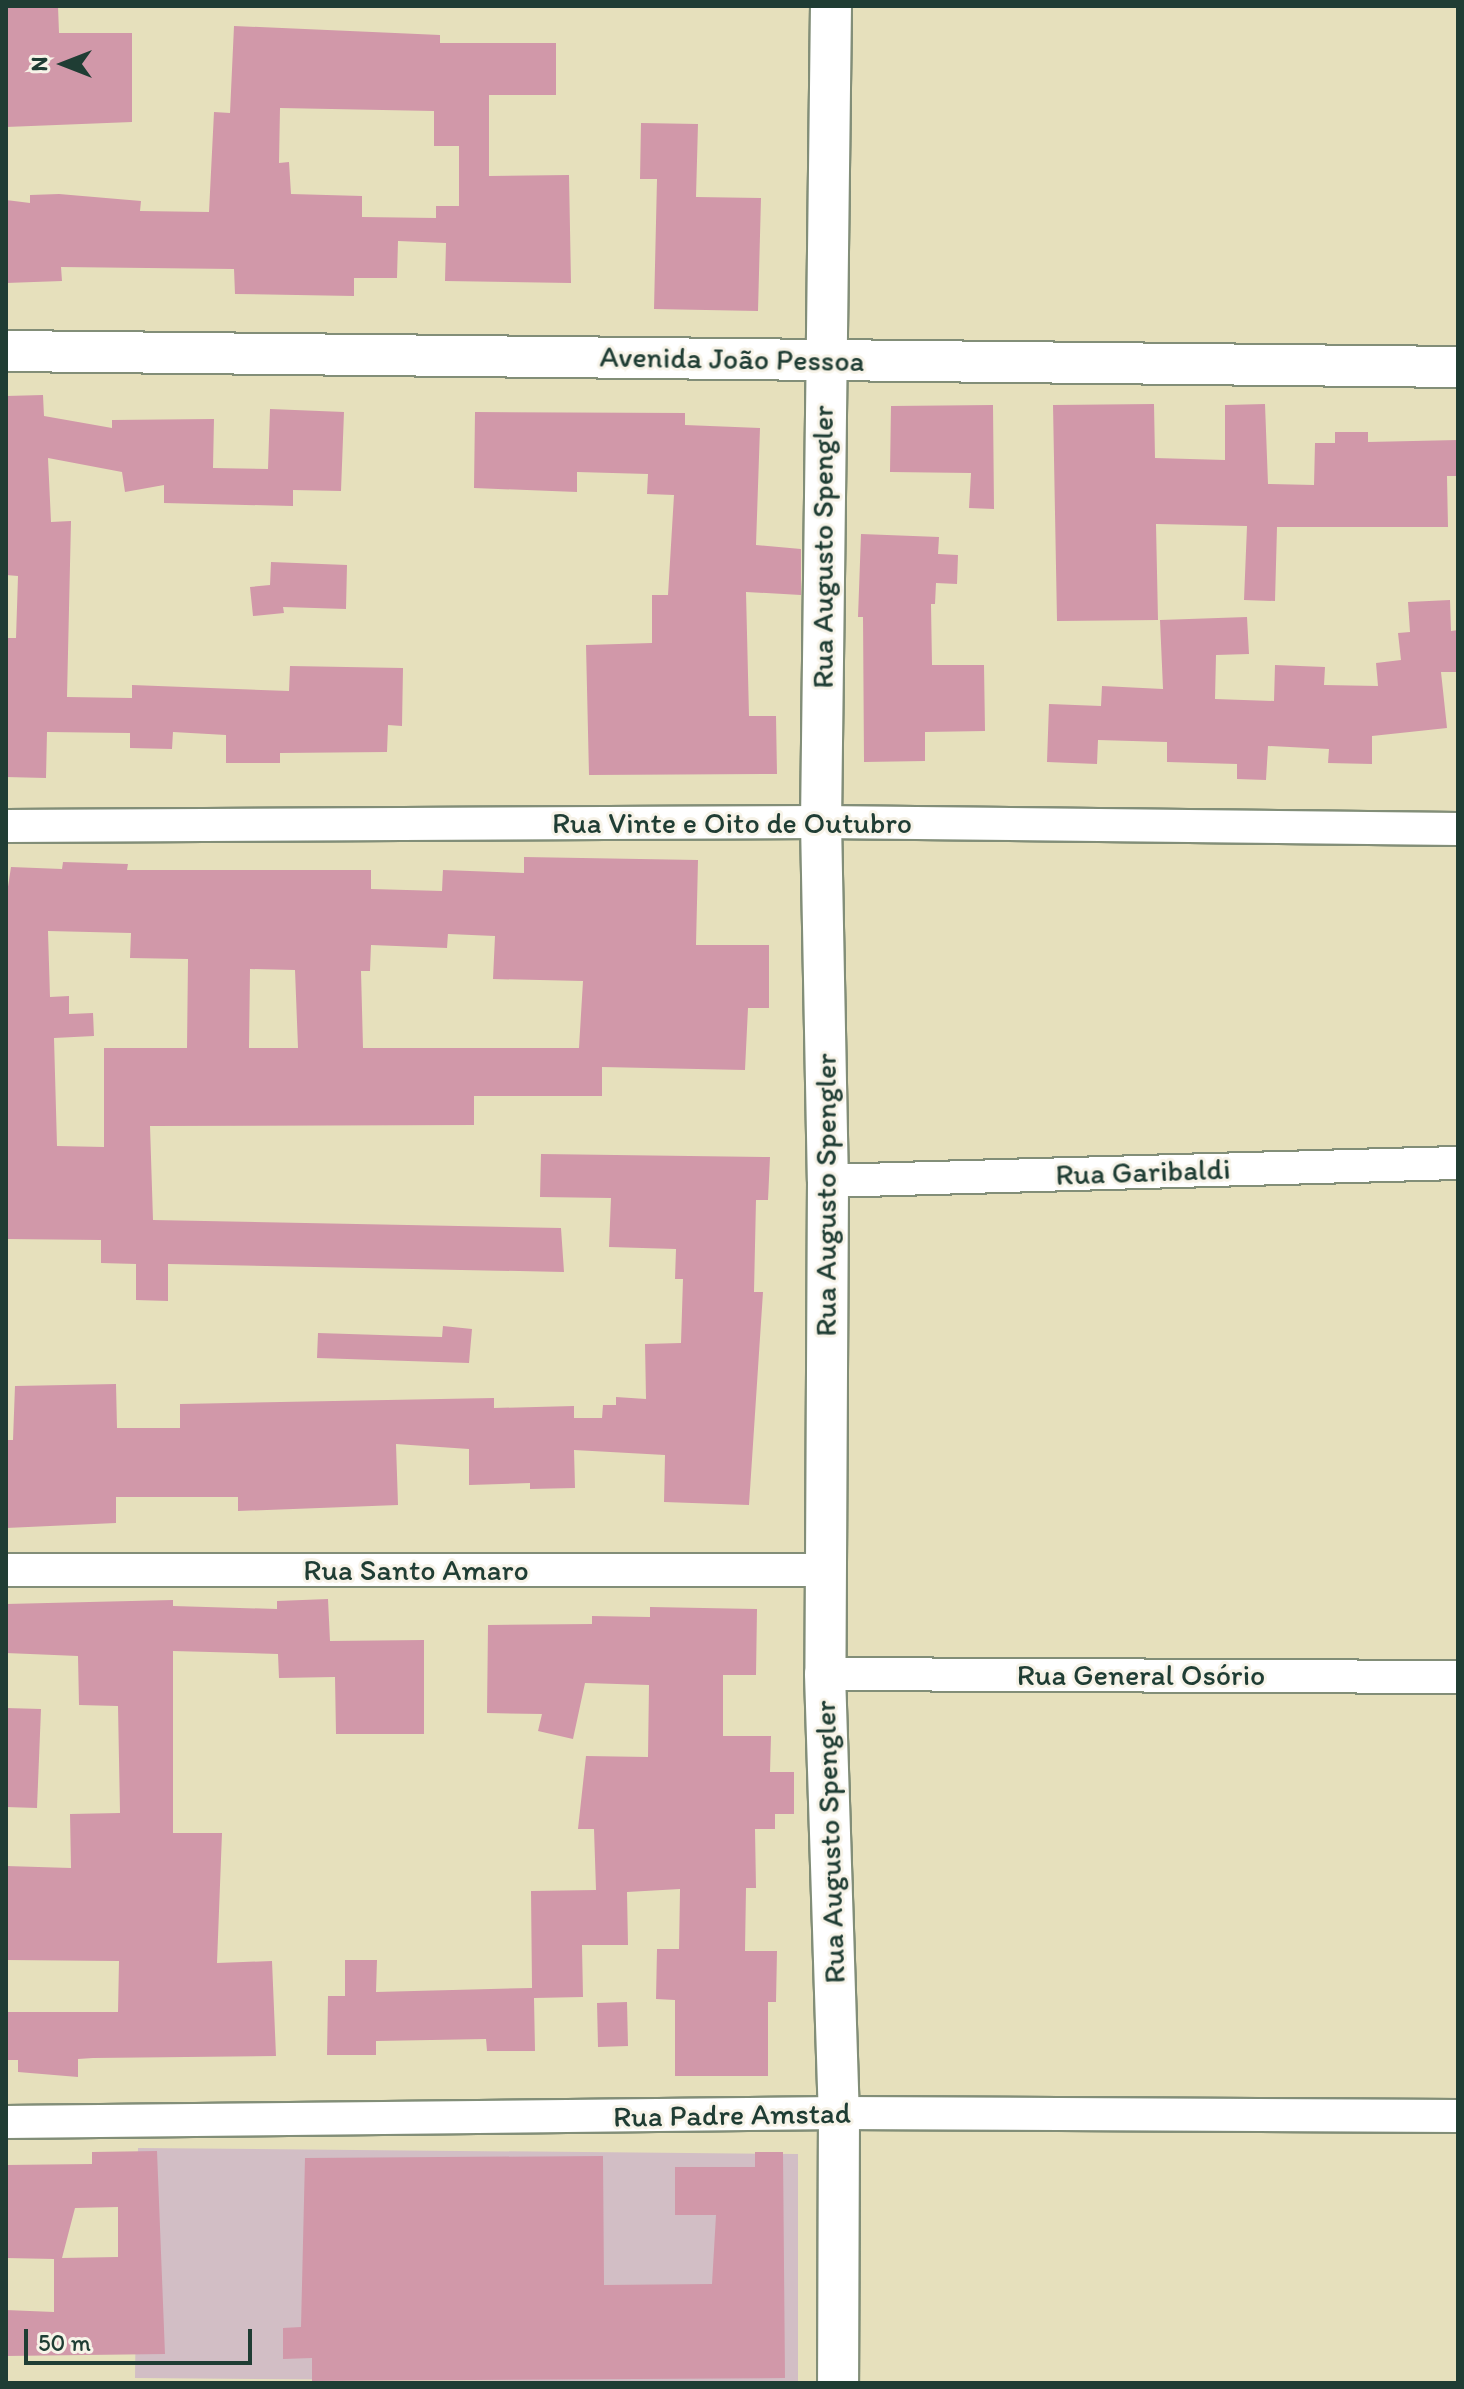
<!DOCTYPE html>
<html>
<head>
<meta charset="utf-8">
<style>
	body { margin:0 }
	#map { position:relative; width:1464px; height:2389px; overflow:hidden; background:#e6e0bc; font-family:Itim,sans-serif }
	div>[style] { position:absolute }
	.industrial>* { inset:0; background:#d2bec5 }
	.building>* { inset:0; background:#d198a9 }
	.roads { filter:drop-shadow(2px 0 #828e78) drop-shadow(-2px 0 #828e78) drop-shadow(0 2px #828e78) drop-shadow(0 -2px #828e78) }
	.minor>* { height:32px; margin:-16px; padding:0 16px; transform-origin:16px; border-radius:16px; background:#fff }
	.tertiary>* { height:40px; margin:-20px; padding:0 20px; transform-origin:20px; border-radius:20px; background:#fff }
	span { translate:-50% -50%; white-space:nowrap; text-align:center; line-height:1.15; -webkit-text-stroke:6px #f7f3e8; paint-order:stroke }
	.street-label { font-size:30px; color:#1f3d34 }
	.frame { position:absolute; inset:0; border:8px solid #1f3d34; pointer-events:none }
	.north { position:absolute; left:24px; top:24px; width:80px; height:80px; -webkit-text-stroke:6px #f7f3e8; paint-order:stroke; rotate:270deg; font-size:22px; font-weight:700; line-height:32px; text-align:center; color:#1f3d34 }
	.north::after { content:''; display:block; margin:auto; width:28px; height:36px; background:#1f3d34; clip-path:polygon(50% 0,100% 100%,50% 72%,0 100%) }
	.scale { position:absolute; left:24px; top:2329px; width:228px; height:36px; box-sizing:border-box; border:4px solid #1f3d34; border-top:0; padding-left:10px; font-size:24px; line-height:28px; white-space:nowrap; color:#1f3d34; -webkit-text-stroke:6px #f7f3e8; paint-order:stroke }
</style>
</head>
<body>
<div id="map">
	<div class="industrial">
		<div style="clip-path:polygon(138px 2148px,798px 2154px,798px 2383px,135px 2378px)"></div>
	</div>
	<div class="building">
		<div style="clip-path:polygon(58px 6px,59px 33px,132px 33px,132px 122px,6px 127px,6px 8px)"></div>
		<div style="clip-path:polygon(evenodd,234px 26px,440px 35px,440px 43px,556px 43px,556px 95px,489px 95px,489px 176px,569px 175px,571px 283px,445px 281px,446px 243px,398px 241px,397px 278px,354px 278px,354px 296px,235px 294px,234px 269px,61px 267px,62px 281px,6px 283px,6px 200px,30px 203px,30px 195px,59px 194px,141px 201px,140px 211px,209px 212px,214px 112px,230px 113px,234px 26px,280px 108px,434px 111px,434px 146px,459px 146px,459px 206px,436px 206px,436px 218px,362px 217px,362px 196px,291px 194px,289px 162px,279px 163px,280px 108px)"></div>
		<div style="clip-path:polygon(641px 123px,698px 124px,696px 197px,761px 198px,758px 311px,654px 309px,657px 179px,640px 179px)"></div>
		<div style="clip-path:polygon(43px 395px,44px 416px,112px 428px,112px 420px,214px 419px,213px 468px,268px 469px,270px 409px,344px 412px,341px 491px,293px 490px,293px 506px,164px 503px,164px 485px,125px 492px,122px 472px,48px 458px,51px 522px,71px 521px,67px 697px,132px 698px,132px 685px,289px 691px,290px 666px,403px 668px,402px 726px,388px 725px,387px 752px,280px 753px,280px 763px,226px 763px,226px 735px,173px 732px,172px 749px,130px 748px,130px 733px,47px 732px,46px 778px,6px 777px,7px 638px,16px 638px,18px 576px,6px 575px,6px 396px)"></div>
		<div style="clip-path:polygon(1154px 404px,1155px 458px,1225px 460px,1225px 405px,1265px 404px,1268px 484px,1314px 485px,1315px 443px,1335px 443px,1335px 432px,1368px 432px,1368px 442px,1458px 440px,1458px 476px,1447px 476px,1448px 527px,1277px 527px,1275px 601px,1244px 600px,1247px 526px,1156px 524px,1158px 620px,1057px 621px,1053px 405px)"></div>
		<div style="clip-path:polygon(993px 405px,994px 509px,969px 508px,971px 473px,890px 472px,891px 406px)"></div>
		<div style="clip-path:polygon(475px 412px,685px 413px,685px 425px,760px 428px,756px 545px,801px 549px,801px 595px,746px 592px,749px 716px,776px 716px,777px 774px,589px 775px,586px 645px,652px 643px,652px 595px,668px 595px,674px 495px,647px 494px,648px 474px,577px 472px,577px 492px,474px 488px)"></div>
		<div style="clip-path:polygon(861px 534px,939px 537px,938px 554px,958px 555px,957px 584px,936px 583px,935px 604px,931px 604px,932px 665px,984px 665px,985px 731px,925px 732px,925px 761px,864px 762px,863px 617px,858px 617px)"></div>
		<div style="clip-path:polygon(271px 562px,347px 565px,346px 609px,283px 607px,284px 613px,253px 616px,250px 587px,270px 585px)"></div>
		<div style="clip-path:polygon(1450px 600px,1451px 631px,1458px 630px,1458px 672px,1441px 672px,1447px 728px,1372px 736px,1372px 764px,1328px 763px,1329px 749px,1268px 746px,1266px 780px,1237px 779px,1237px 764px,1167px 762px,1167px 742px,1098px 740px,1097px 764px,1047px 762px,1049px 704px,1101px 706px,1102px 686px,1163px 689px,1160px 620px,1247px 617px,1249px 654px,1216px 655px,1215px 699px,1274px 701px,1275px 665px,1325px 667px,1324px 685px,1378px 686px,1376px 663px,1401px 660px,1398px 633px,1410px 632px,1408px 602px)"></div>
		<div style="clip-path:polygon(evenodd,524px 857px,698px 860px,696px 945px,769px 945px,769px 1008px,748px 1008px,745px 1070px,602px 1067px,602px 1096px,474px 1096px,474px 1125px,150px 1126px,153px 1220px,561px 1228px,564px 1272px,168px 1264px,168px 1301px,136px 1300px,136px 1264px,101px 1263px,101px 1240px,6px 1239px,6px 900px,11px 867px,62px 869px,63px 862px,128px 864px,127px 870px,371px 870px,371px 889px,442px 891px,443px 870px,524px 873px,524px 857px,48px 931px,131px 933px,130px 958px,188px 959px,187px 1048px,104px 1048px,104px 1147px,57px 1146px,54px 1038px,94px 1036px,93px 1013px,69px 1014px,69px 996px,50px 997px,48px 931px,524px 857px,448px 934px,495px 936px,493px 979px,583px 981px,579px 1048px,363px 1048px,361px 971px,370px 971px,371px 945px,447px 948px,448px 934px,524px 857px,250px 969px,295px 970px,298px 1048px,249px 1048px,250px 969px)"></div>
		<div style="clip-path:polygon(541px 1154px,770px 1157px,768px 1200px,756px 1200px,754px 1292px,763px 1292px,749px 1505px,664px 1502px,665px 1455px,574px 1450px,575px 1488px,530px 1489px,530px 1483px,469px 1485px,469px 1449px,396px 1444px,398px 1505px,238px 1511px,238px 1497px,116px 1497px,116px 1523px,6px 1528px,6px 1440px,13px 1440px,15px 1386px,116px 1384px,117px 1428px,180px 1428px,180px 1404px,494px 1398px,494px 1408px,574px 1406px,574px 1418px,602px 1418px,603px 1405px,616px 1405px,616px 1397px,646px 1399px,645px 1344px,681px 1343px,683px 1279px,675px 1279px,676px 1249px,609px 1247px,611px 1198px,540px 1197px)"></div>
		<div style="clip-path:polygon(443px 1326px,472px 1329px,469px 1363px,317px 1358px,318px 1333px,442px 1337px)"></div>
		<div style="clip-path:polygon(328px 1599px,330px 1641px,424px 1640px,424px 1734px,336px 1734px,335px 1677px,279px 1678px,278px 1654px,173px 1651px,173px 1833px,222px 1833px,217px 1963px,272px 1961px,276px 2056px,93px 2058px,78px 2059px,78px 2077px,18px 2072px,18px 2060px,6px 2060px,6px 2012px,118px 2012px,119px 1961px,6px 1960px,6px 1866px,71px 1868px,70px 1814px,120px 1813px,118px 1706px,79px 1705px,78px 1656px,6px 1653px,6px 1604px,173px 1600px,173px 1606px,277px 1609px,277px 1601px)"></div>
		<div style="clip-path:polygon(650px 1607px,757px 1609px,756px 1675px,723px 1675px,723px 1736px,771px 1736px,770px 1772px,794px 1772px,794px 1814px,775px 1814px,775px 1829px,755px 1829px,756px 1888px,746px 1888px,745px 1951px,777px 1951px,776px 2002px,768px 2002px,768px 2076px,675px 2076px,675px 2000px,656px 1999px,657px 1949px,679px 1949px,680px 1889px,627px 1892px,628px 1945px,582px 1945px,583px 1997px,534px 1998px,535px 2051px,487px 2051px,486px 2039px,376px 2041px,376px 2055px,327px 2055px,328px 1996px,345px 1996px,345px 1960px,377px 1960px,376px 1992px,532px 1988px,531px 1891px,596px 1890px,594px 1829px,578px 1829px,586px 1756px,648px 1757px,649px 1685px,585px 1683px,573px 1739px,538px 1731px,542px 1714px,487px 1713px,488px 1625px,592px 1624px,592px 1616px,650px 1617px)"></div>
		<div style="clip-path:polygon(6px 1708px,41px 1709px,37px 1808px,6px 1807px)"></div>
		<div style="clip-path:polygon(627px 2002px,628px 2046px,598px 2047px,597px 2003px)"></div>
		<div style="clip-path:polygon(evenodd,157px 2151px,165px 2354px,6px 2356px,6px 2310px,54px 2312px,54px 2259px,6px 2258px,6px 2165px,92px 2164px,92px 2152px,157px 2151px,118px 2207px,118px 2257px,62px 2258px,75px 2208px,118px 2207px)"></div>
		<div style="clip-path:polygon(755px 2152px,783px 2152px,785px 2378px,312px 2381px,312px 2358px,283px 2359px,283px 2328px,301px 2327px,305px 2158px,603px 2156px,604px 2285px,712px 2284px,716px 2215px,675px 2215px,675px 2167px,755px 2167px)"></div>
	</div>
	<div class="roads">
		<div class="minor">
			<div style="left:6px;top:826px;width:815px;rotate:-0.28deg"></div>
			<div style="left:821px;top:822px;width:637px;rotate:0.63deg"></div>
			<div style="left:828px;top:1181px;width:630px;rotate:-1.64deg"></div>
			<div style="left:6px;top:1570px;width:821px"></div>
			<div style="left:825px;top:1674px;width:633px;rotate:0.27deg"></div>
			<div style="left:6px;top:2122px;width:833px;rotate:-0.62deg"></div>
			<div style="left:839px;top:2113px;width:619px;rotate:0.28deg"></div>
		</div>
		<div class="tertiary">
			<div style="left:831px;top:6px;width:816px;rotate:90.7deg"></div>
			<div style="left:821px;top:822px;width:359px;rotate:88.9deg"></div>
			<div style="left:828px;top:1181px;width:493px;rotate:90.3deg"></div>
			<div style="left:825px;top:1674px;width:439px;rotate:88.2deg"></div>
			<div style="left:839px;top:2113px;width:270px;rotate:90.2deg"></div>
			<div style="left:6px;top:351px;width:1452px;rotate:0.63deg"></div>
		</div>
	</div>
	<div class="street-label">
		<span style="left:732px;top:359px;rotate:1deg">Avenida João Pessoa</span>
		<span style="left:823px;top:547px;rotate:-90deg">Rua Augusto Spengler</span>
		<span style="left:732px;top:823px">Rua Vinte e Oito de Outubro</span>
		<span style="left:1143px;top:1172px;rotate:-2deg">Rua Garibaldi</span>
		<span style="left:826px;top:1195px;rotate:-90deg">Rua Augusto Spengler</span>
		<span style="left:416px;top:1570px">Rua Santo Amaro</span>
		<span style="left:1141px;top:1675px">Rua General Osório</span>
		<span style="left:830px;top:1842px;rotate:-92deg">Rua Augusto Spengler</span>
		<span style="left:732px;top:2115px;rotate:-1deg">Rua Padre Amstad</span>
	</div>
	<div class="frame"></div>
	<div class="north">N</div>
	<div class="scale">50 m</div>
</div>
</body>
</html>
